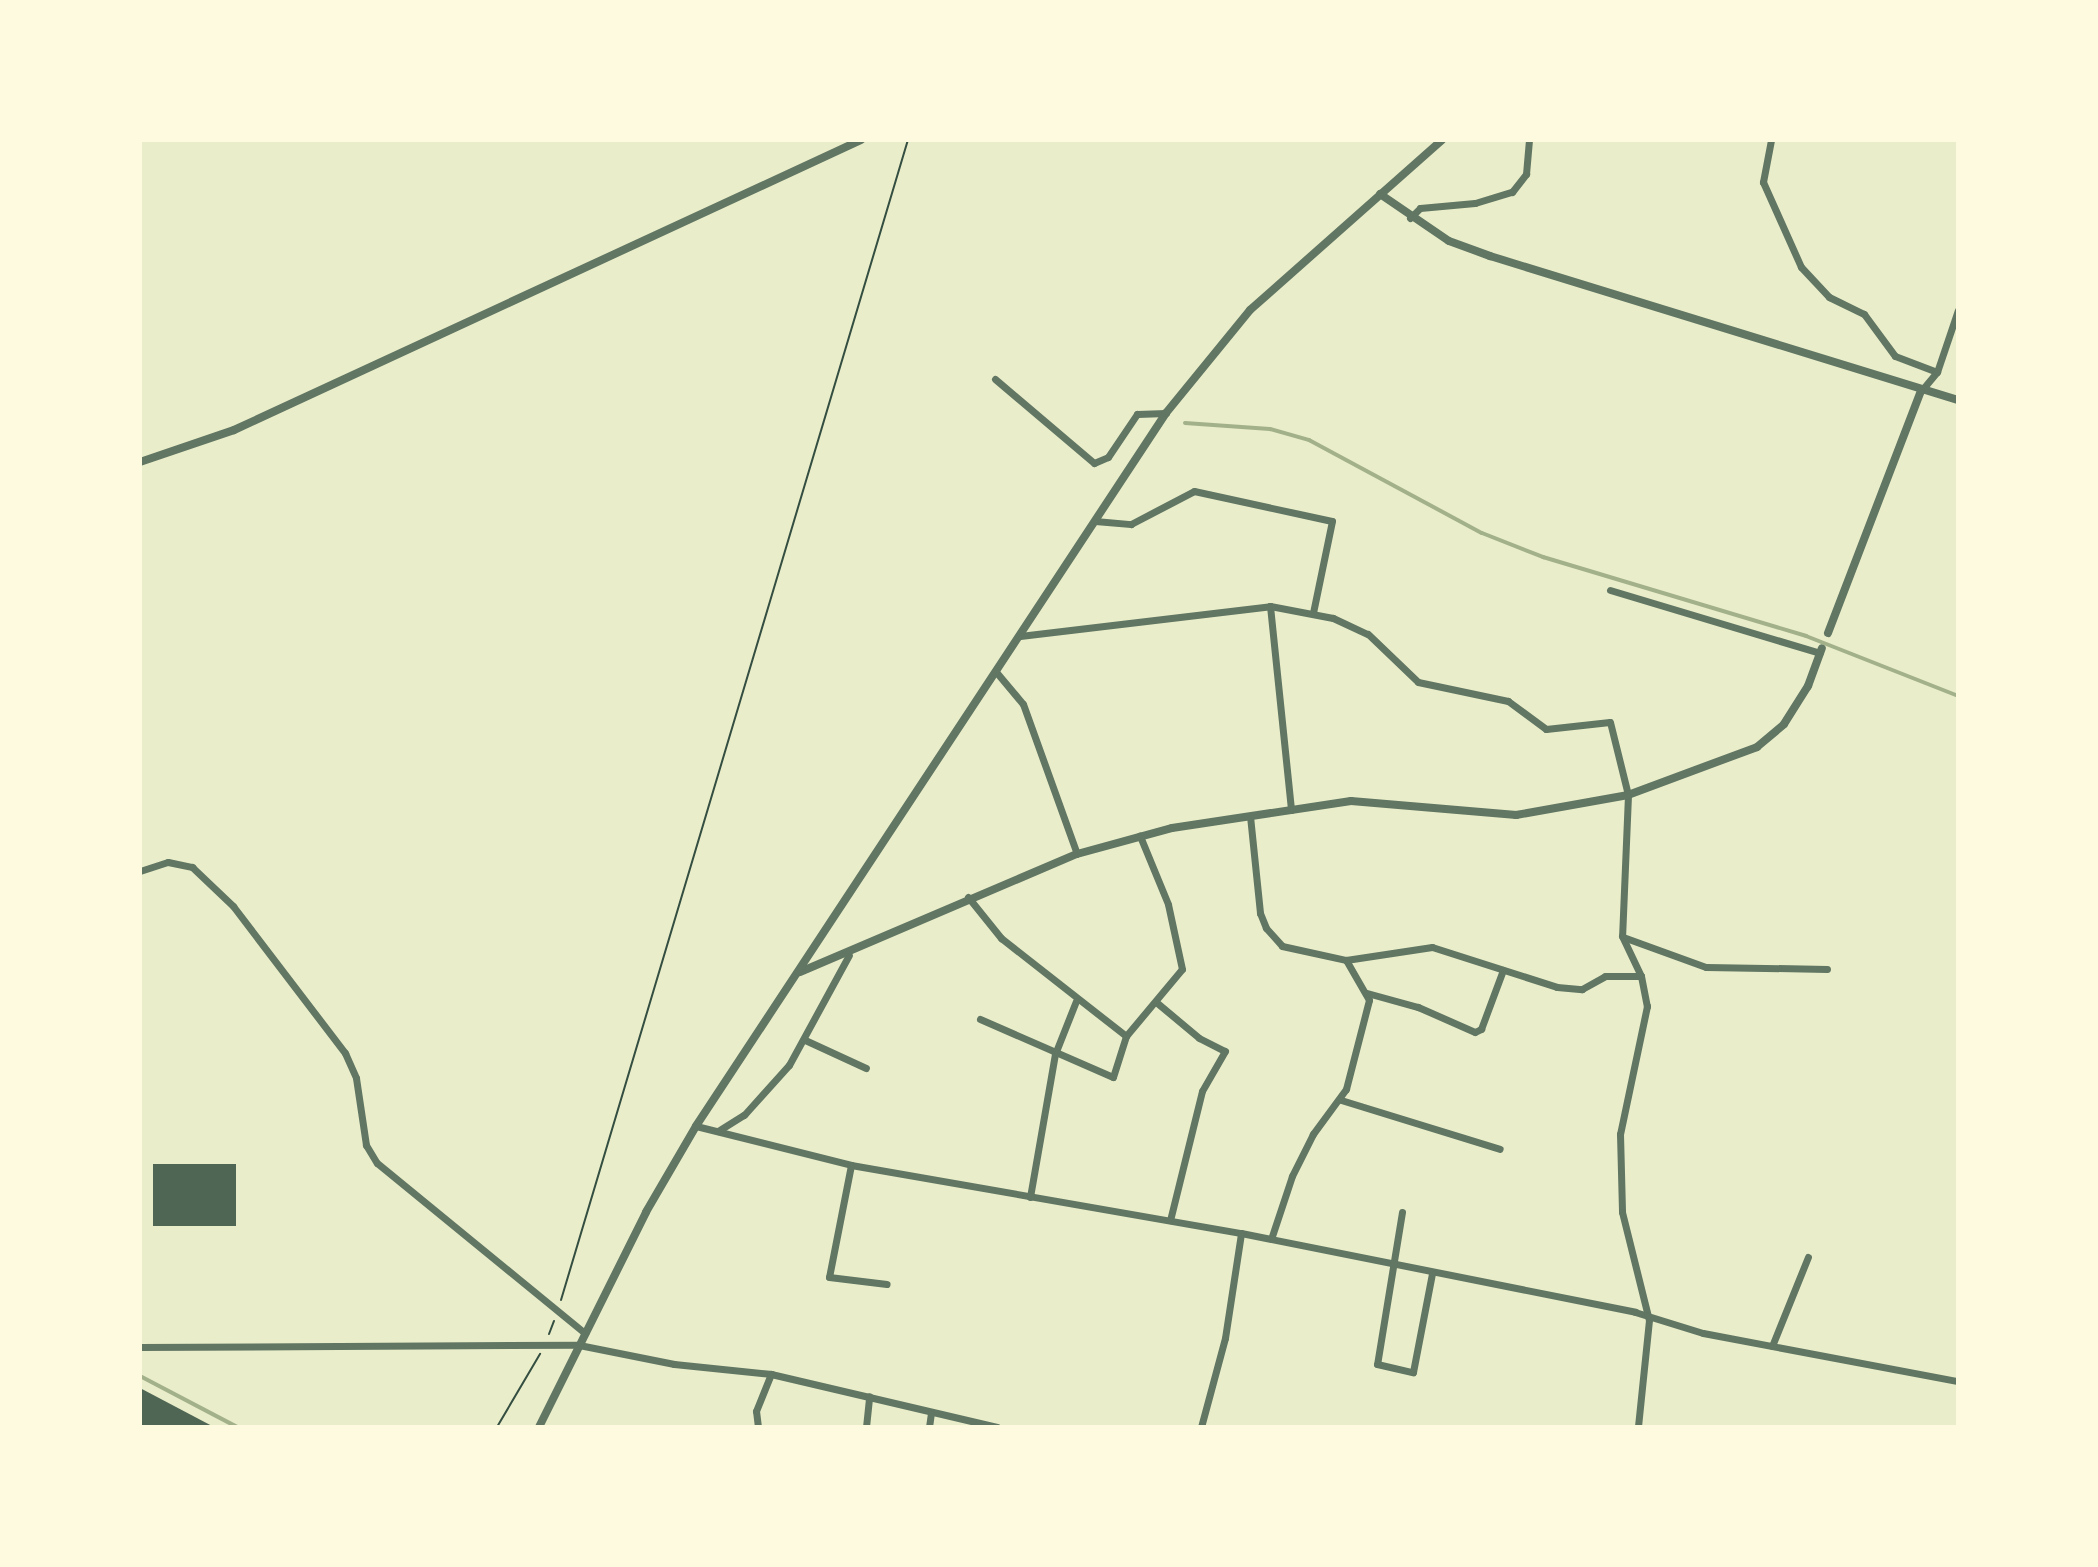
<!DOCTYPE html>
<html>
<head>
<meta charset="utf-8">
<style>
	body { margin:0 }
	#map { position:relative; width:2098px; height:1567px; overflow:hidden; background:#e9edc9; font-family:Cabin,sans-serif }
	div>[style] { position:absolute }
	.stream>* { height:4px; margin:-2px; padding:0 2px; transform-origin:2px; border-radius:2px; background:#a3b18a }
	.building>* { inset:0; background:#4f6655 }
	.path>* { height:2px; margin:-1px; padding:0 1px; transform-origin:1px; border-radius:1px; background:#344e41 }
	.minor>* { height:7px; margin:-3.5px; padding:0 3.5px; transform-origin:3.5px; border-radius:3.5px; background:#617663 }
	.tertiary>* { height:8px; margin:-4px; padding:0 4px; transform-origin:4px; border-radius:4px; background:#617663 }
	span { translate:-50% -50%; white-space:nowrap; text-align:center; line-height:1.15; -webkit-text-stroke:6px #fefae0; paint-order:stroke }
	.frame { position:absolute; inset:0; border:142px solid #fefae0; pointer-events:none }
</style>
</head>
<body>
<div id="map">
	<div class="stream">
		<div style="left:1185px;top:423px;width:85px;rotate:4deg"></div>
		<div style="left:1270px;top:429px;width:41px;rotate:15.8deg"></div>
		<div style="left:1309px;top:440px;width:196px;rotate:28.3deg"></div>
		<div style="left:1482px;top:533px;width:66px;rotate:21.5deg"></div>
		<div style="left:1543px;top:557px;width:275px;rotate:16.7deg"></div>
		<div style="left:1806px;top:636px;width:163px;rotate:21.5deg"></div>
		<div style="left:140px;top:1376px;width:110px;rotate:27.7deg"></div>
	</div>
	<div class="building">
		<div style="clip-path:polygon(153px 1164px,236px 1164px,236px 1226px,153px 1226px)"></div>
		<div style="clip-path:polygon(140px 1388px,214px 1427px,140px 1427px)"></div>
	</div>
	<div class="path">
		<div style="left:561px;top:1300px;width:1211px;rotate:-73.35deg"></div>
		<div style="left:549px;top:1334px;width:14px;rotate:-69deg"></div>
		<div style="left:497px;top:1427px;width:85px;rotate:-59.5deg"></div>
	</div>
	<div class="minor">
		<div style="left:1771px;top:140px;width:43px;rotate:100.8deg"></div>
		<div style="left:1763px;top:182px;width:93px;rotate:65.9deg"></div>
		<div style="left:1801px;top:267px;width:41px;rotate:47deg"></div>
		<div style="left:1829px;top:297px;width:39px;rotate:26deg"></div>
		<div style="left:1864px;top:314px;width:52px;rotate:53.6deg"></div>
		<div style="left:1895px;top:356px;width:45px;rotate:20.9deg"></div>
		<div style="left:1410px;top:218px;width:14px;rotate:-45deg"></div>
		<div style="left:1420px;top:208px;width:55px;rotate:-5.2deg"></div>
		<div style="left:1475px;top:203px;width:39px;rotate:-17deg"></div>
		<div style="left:1512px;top:192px;width:23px;rotate:-52deg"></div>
		<div style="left:1526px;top:174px;width:34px;rotate:-85deg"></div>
		<div style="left:995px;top:379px;width:130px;rotate:40.3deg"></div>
		<div style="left:1094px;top:463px;width:15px;rotate:-23deg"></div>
		<div style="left:1108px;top:457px;width:52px;rotate:-56deg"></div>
		<div style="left:1137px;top:414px;width:29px;rotate:-2deg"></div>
		<div style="left:1921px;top:391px;width:25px;rotate:-50deg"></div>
		<div style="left:1937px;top:372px;width:65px;rotate:-71.3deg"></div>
		<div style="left:1095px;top:521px;width:36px;rotate:5deg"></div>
		<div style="left:1131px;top:524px;width:71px;rotate:-27.6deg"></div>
		<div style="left:1194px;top:491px;width:141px;rotate:12.3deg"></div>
		<div style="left:1332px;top:521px;width:94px;rotate:101.7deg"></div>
		<div style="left:1610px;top:590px;width:219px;rotate:16.7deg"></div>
		<div style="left:1270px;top:606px;width:205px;rotate:84.1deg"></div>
		<div style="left:1020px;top:636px;width:252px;rotate:-6.8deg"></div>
		<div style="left:1270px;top:606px;width:64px;rotate:10.8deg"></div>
		<div style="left:1333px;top:618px;width:38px;rotate:25deg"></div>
		<div style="left:1368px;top:634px;width:69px;rotate:43.8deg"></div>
		<div style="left:1418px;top:682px;width:92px;rotate:11.9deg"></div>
		<div style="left:1508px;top:701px;width:47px;rotate:36.4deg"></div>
		<div style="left:1546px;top:729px;width:64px;rotate:-6.2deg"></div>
		<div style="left:1610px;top:722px;width:75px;rotate:76.1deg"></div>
		<div style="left:1628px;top:795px;width:141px;rotate:92.4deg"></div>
		<div style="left:1622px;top:936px;width:44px;rotate:64.6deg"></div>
		<div style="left:1641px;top:976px;width:31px;rotate:79deg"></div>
		<div style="left:1647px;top:1006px;width:131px;rotate:101.9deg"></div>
		<div style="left:1620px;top:1134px;width:78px;rotate:88.5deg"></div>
		<div style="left:1622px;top:1212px;width:111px;rotate:76deg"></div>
		<div style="left:1649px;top:1320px;width:108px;rotate:95.9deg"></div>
		<div style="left:997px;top:673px;width:40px;rotate:50deg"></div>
		<div style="left:1023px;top:704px;width:159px;rotate:70.2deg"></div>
		<div style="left:1250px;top:816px;width:98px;rotate:84.1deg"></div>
		<div style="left:1260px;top:913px;width:16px;rotate:68deg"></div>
		<div style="left:1266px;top:928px;width:24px;rotate:48deg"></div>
		<div style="left:1282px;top:946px;width:66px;rotate:12.3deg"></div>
		<div style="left:1346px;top:960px;width:46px;rotate:60.1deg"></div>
		<div style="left:1369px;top:1000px;width:92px;rotate:104.5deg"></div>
		<div style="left:1346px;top:1089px;width:56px;rotate:126.3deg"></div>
		<div style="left:1313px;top:1134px;width:47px;rotate:116.6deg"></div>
		<div style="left:1292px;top:1176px;width:66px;rotate:108.4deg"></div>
		<div style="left:140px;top:871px;width:29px;rotate:-18deg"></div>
		<div style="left:168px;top:862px;width:25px;rotate:12deg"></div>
		<div style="left:192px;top:867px;width:57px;rotate:43.6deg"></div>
		<div style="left:233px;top:906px;width:185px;rotate:52.7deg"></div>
		<div style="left:345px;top:1053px;width:27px;rotate:66deg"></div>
		<div style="left:356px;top:1078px;width:68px;rotate:81.5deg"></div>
		<div style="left:366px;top:1145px;width:21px;rotate:59deg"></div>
		<div style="left:377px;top:1163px;width:269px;rotate:39.3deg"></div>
		<div style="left:968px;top:897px;width:53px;rotate:51.2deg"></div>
		<div style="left:1001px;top:938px;width:159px;rotate:38.1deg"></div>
		<div style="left:1126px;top:1036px;width:87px;rotate:-50.1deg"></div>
		<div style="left:1182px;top:969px;width:66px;rotate:-102.2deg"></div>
		<div style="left:1168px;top:904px;width:74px;rotate:-112.4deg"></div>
		<div style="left:1623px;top:937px;width:88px;rotate:19.9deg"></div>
		<div style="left:1706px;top:967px;width:121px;rotate:0.9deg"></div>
		<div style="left:1346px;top:960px;width:87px;rotate:-8.6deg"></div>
		<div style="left:1432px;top:947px;width:131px;rotate:17.7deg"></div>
		<div style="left:1557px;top:987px;width:25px;rotate:5deg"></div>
		<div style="left:1582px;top:989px;width:26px;rotate:-29deg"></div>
		<div style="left:1605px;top:976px;width:36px"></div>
		<div style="left:1367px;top:993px;width:53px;rotate:15.4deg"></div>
		<div style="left:1418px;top:1007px;width:62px;rotate:23.7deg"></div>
		<div style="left:1475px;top:1032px;width:7px;rotate:-27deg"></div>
		<div style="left:1481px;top:1029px;width:63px;rotate:-69.6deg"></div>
		<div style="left:1156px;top:1002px;width:56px;rotate:39.9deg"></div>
		<div style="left:1199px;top:1038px;width:29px;rotate:27deg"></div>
		<div style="left:1225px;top:1051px;width:46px;rotate:119.9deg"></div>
		<div style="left:1202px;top:1091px;width:133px;rotate:103.9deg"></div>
		<div style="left:980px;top:1019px;width:145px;rotate:23.6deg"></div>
		<div style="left:1113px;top:1077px;width:43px;rotate:-72.4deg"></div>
		<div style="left:805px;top:1040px;width:67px;rotate:24.7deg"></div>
		<div style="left:1341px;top:1100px;width:166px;rotate:17.1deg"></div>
		<div style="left:696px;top:1126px;width:160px;rotate:14.1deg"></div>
		<div style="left:851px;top:1165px;width:396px;rotate:9.9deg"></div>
		<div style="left:1241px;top:1233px;width:402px;rotate:11.3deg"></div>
		<div style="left:1635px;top:1312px;width:71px;rotate:17.2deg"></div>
		<div style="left:1703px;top:1333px;width:259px;rotate:10.7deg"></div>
		<div style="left:718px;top:1131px;width:31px;rotate:-32deg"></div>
		<div style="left:744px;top:1115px;width:67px;rotate:-48deg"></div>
		<div style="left:789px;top:1065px;width:125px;rotate:-61.4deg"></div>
		<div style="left:851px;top:1165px;width:114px;rotate:101.1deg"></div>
		<div style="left:829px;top:1277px;width:58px;rotate:6.9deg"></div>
		<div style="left:1030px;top:1197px;width:145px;rotate:-80.1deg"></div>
		<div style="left:1055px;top:1054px;width:57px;rotate:-68.4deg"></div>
		<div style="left:1402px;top:1212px;width:154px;rotate:99.3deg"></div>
		<div style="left:1377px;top:1364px;width:37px;rotate:13deg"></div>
		<div style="left:1413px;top:1372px;width:101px;rotate:-79.1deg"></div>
		<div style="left:1772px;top:1346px;width:96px;rotate:-68deg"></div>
		<div style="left:140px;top:1347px;width:439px;rotate:-0.3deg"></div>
		<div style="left:579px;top:1345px;width:97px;rotate:11.3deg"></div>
		<div style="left:674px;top:1364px;width:98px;rotate:5.9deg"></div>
		<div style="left:771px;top:1374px;width:232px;rotate:13.2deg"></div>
		<div style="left:758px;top:1427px;width:16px;rotate:-97deg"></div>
		<div style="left:756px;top:1411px;width:40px;rotate:-68deg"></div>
		<div style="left:866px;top:1427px;width:31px;rotate:-84deg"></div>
		<div style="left:929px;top:1427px;width:14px;rotate:-82deg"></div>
		<div style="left:1201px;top:1427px;width:92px;rotate:-74.9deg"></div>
		<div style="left:1225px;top:1338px;width:106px;rotate:-81.3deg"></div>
	</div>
	<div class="tertiary">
		<div style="left:1380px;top:194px;width:83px;rotate:34.3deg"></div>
		<div style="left:1449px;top:241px;width:44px;rotate:20.1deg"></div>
		<div style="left:1490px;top:256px;width:490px;rotate:17.1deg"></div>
		<div style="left:140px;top:462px;width:99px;rotate:-18.8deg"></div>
		<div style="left:234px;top:430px;width:691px;rotate:-24.82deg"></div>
		<div style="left:1828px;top:633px;width:259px;rotate:-69deg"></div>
		<div style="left:800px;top:972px;width:301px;rotate:-23.1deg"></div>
		<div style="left:1077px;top:854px;width:98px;rotate:-15.3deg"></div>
		<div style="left:1172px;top:828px;width:181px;rotate:-8.6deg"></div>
		<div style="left:1351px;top:801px;width:166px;rotate:4.8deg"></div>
		<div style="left:1516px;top:815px;width:114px;rotate:-10.1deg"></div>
		<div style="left:1628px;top:795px;width:138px;rotate:-20.4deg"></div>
		<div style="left:1757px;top:747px;width:35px;rotate:-40deg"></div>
		<div style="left:1784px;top:724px;width:45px;rotate:-57.7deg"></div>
		<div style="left:1808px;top:686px;width:40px;rotate:-69.8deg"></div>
		<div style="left:539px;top:1427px;width:240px;rotate:-63.5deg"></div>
		<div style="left:646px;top:1212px;width:99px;rotate:-59.8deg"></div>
		<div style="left:696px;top:1126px;width:854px;rotate:-56.61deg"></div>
		<div style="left:1166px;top:413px;width:133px;rotate:-50.8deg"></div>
		<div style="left:1250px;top:310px;width:256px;rotate:-41.5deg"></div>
	</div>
	<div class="frame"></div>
</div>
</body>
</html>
